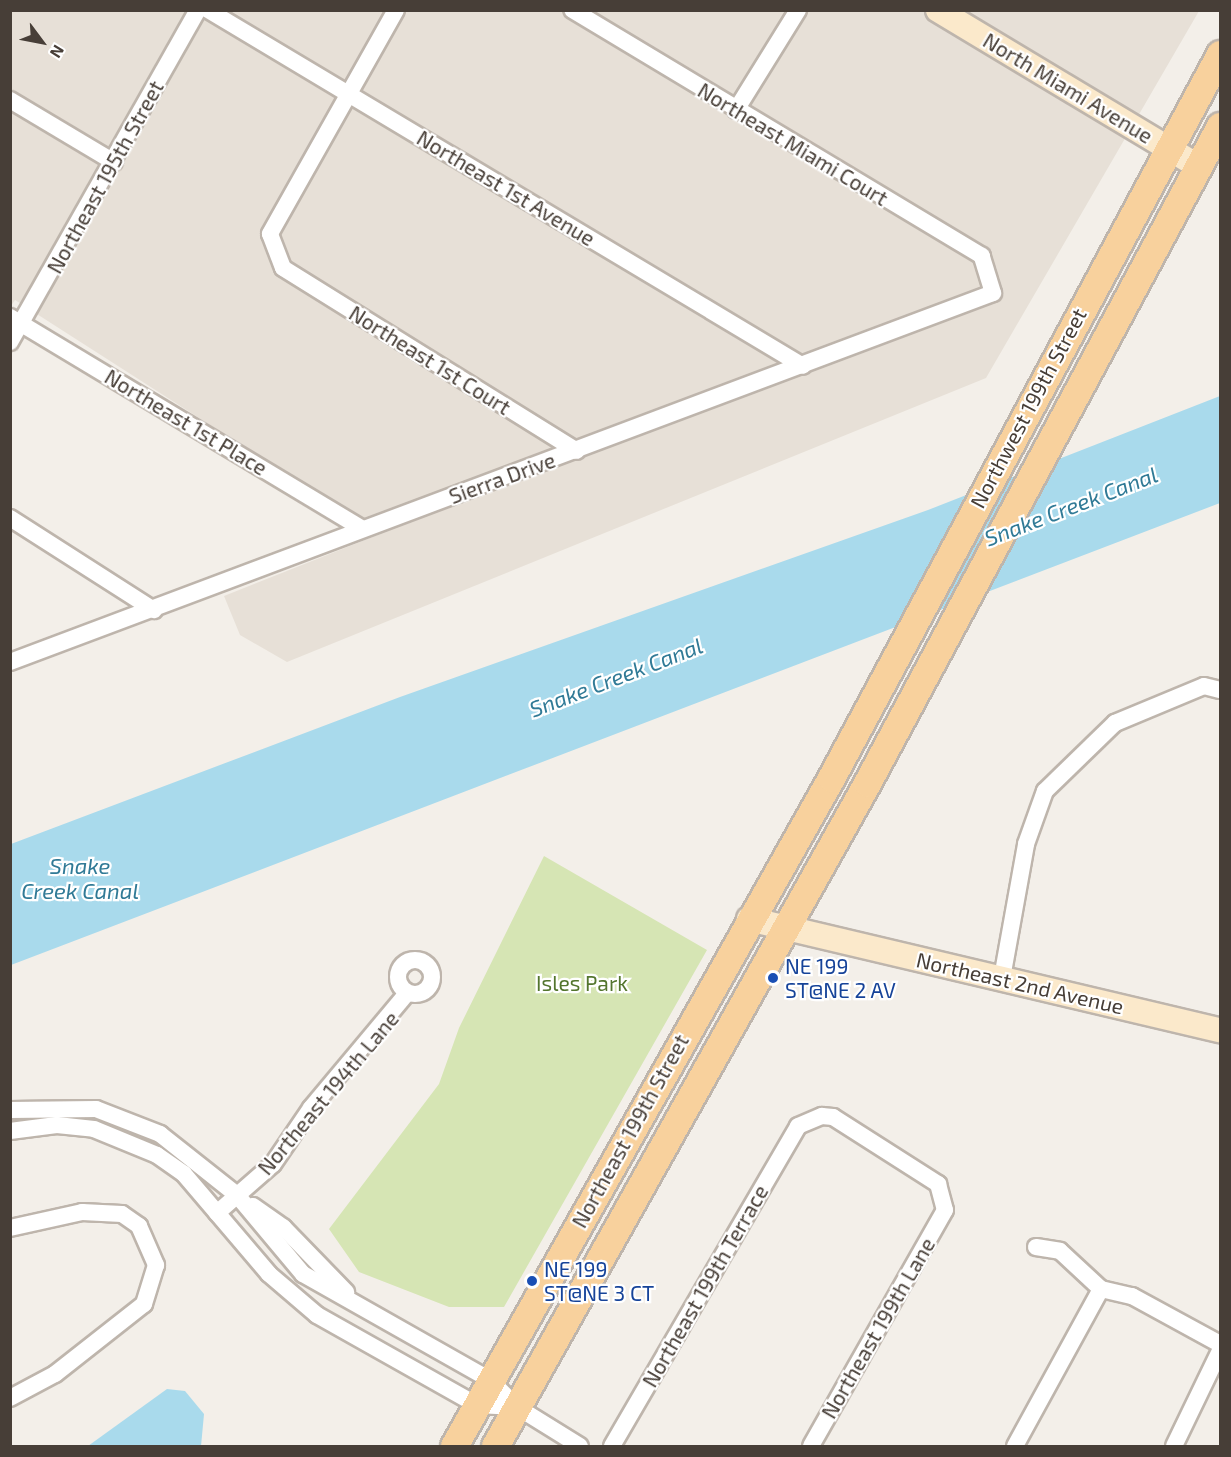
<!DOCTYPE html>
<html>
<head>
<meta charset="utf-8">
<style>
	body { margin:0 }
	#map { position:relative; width:1231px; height:1457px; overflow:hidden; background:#f3efe9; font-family:"Exo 2",sans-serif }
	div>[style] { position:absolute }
	.residential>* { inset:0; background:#e7e0d7 }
	.green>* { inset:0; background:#d6e5b4 }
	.water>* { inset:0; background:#a9daec }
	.roads { filter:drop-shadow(2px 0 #beb5ac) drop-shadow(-2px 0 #beb5ac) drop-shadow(0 2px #beb5ac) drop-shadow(0 -2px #beb5ac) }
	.street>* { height:16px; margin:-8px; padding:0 8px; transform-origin:8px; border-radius:8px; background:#fff }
	.street>.ring { margin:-8px; padding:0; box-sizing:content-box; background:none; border:16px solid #fff; border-radius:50% }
	.secondary>* { height:24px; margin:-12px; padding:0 12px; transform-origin:12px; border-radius:12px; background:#fbe9cb }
	.primary>* { height:27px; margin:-13.5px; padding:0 13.5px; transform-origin:13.5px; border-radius:13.5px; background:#f8d19d }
	.dots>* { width:16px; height:16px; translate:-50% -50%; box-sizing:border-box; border:3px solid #fff; border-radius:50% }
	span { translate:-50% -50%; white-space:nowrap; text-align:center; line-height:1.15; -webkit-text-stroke:4.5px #fff; paint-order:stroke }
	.street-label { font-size:21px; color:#473e37 }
	.transit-label { font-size:21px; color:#164399 }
	.left { translate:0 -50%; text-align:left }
	.park-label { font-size:21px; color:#53752e }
	.water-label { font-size:22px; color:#307a96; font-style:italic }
	.frame { position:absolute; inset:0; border:12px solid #473e37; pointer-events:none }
	.north { position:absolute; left:12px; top:12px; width:60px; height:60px; -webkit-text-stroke:4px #fff; paint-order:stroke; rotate:122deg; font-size:16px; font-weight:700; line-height:24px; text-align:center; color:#473e37 }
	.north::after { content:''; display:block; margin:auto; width:21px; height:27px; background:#473e37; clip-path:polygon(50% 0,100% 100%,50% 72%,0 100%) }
</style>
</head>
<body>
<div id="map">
	<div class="residential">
		<div style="clip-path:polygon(11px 11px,1199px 11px,986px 378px,287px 662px,240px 635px,224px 596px,380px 534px,15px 300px,11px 306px)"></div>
	</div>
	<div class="green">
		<div style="clip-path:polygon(544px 856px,707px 950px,504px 1307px,449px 1307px,359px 1272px,329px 1229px,439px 1084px,459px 1028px)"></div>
	</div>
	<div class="water">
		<div style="clip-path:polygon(1220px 396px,1220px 503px,11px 965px,11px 844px,400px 697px,928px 510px)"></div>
		<div style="clip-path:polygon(167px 1389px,185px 1391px,204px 1414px,201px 1446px,88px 1446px)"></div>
	</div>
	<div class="roads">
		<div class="street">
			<div style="left:208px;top:10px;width:693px;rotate:30.89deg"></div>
			<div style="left:396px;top:10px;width:257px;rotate:119.4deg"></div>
			<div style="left:270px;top:234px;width:36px;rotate:69deg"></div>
			<div style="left:283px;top:268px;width:346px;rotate:31.9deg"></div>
			<div style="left:10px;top:100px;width:121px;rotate:30.8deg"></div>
			<div style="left:736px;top:110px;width:118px;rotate:-58.2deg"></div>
			<div style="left:10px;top:317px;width:410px;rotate:31deg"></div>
			<div style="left:10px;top:342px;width:382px;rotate:-60.5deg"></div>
			<div style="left:10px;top:518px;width:171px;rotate:32.6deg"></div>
			<div style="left:10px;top:662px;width:1050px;rotate:-20.58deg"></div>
			<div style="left:993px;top:293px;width:39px;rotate:-107deg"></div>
			<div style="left:982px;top:256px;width:478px;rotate:-149deg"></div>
			<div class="ring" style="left:398px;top:960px;width:18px;height:18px"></div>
			<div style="left:1002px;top:978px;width:136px;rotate:-79.8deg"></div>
			<div style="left:1026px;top:844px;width:56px;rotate:-70.3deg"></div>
			<div style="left:1045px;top:791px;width:98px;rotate:-44.2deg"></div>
			<div style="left:1115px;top:723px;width:96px;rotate:-22.6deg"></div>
			<div style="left:1204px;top:686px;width:16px;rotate:14deg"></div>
			<div style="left:10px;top:1110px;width:86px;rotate:-0.7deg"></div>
			<div style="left:96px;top:1109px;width:69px;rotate:21.3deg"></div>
			<div style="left:160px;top:1134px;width:98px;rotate:38.4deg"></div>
			<div style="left:237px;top:1195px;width:103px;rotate:50.1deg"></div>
			<div style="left:303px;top:1274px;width:215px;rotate:29.5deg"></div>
			<div style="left:490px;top:1380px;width:38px;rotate:45deg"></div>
			<div style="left:517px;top:1407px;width:74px;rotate:31.8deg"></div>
			<div style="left:10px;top:1131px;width:47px;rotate:-7.3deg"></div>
			<div style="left:57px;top:1125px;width:37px;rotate:6deg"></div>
			<div style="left:94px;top:1129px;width:68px;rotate:22.4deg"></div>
			<div style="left:157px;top:1155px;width:33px;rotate:35deg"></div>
			<div style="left:184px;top:1174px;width:131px;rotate:49.6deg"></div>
			<div style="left:269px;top:1274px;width:63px;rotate:40.5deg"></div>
			<div style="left:317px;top:1315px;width:184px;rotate:29.4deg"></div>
			<div style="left:477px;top:1405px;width:40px;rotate:2.9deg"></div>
			<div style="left:253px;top:1206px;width:37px;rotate:35deg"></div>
			<div style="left:283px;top:1227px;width:91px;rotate:45.9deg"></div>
			<div style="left:217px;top:1213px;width:74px;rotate:-41.2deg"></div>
			<div style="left:273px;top:1164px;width:68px;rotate:-55.8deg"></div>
			<div style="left:311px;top:1108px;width:150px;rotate:-50.1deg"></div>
			<div style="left:10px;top:1228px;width:74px;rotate:-12.5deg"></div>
			<div style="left:82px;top:1212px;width:40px;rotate:2.9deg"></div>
			<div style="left:122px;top:1214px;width:21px;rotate:35deg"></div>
			<div style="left:139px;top:1226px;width:43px;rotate:66.4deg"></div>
			<div style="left:156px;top:1265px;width:41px;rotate:107.1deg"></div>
			<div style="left:144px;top:1304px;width:113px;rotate:141.8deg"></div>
			<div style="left:55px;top:1374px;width:51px;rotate:151.9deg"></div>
			<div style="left:1036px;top:1247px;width:24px;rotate:9deg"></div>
			<div style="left:1060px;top:1251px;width:56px;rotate:42.8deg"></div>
			<div style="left:1101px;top:1289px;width:32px;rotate:13deg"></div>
			<div style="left:1132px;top:1296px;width:100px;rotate:28.6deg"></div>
			<div style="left:612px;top:1446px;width:370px;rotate:-59.8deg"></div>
			<div style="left:798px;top:1126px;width:26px;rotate:-23deg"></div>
			<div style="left:822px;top:1116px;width:11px;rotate:5deg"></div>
			<div style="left:833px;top:1117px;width:125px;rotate:32.5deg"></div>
			<div style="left:938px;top:1184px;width:27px;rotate:75deg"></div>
			<div style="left:945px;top:1210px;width:271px;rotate:119.6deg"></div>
			<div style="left:1015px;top:1446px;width:179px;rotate:-61.3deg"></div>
			<div style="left:1174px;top:1446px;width:106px;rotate:-64.2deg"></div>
		</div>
		<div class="secondary">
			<div style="left:938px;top:10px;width:303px;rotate:31deg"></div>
			<div style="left:749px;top:919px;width:484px;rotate:13.3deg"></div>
		</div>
		<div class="primary">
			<div style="left:454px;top:1446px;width:767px;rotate:-60.56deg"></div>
			<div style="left:831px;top:778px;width:822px;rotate:-61.75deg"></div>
			<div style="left:495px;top:1446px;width:760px;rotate:-60.7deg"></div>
			<div style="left:867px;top:783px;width:746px;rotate:-61.75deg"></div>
		</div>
	</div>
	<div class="dots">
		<div style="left:773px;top:978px;background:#1a4fb4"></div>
		<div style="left:532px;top:1281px;background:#1a4fb4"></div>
	</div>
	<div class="street-label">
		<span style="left:1068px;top:88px;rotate:31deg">North Miami Avenue</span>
		<span style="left:793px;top:144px;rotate:31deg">Northeast Miami Court</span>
		<span style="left:105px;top:177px;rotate:-61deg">Northeast 195th Street</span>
		<span style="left:506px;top:188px;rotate:31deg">Northeast 1st Avenue</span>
		<span style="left:430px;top:360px;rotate:32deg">Northeast 1st Court</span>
		<span style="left:1028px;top:408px;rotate:-62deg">Northwest 199th Street</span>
		<span style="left:186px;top:422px;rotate:31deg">Northeast 1st Place</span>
		<span style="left:502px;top:478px;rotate:-20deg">Sierra Drive</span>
		<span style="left:1020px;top:983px;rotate:13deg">Northeast 2nd Avenue</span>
		<span style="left:328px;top:1093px;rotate:-50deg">Northeast 194th Lane</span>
		<span style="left:630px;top:1131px;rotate:-61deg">Northeast 199th Street</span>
		<span style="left:705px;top:1286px;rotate:-60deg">Northeast 199th Terrace</span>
		<span style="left:878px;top:1328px;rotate:-60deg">Northeast 199th Lane</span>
	</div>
	<div class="transit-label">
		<span class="left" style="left:785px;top:978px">NE 199<br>ST@NE 2 AV</span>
		<span class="left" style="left:544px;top:1281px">NE 199<br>ST@NE 3 CT</span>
	</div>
	<div class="park-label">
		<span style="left:582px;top:983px">Isles Park</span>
	</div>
	<div class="water-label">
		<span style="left:1071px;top:506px;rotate:-21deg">Snake Creek Canal</span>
		<span style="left:616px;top:677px;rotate:-21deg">Snake Creek Canal</span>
		<span style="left:80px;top:878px">Snake<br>Creek Canal</span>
	</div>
	<div class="frame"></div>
	<div class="north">N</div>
</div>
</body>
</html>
